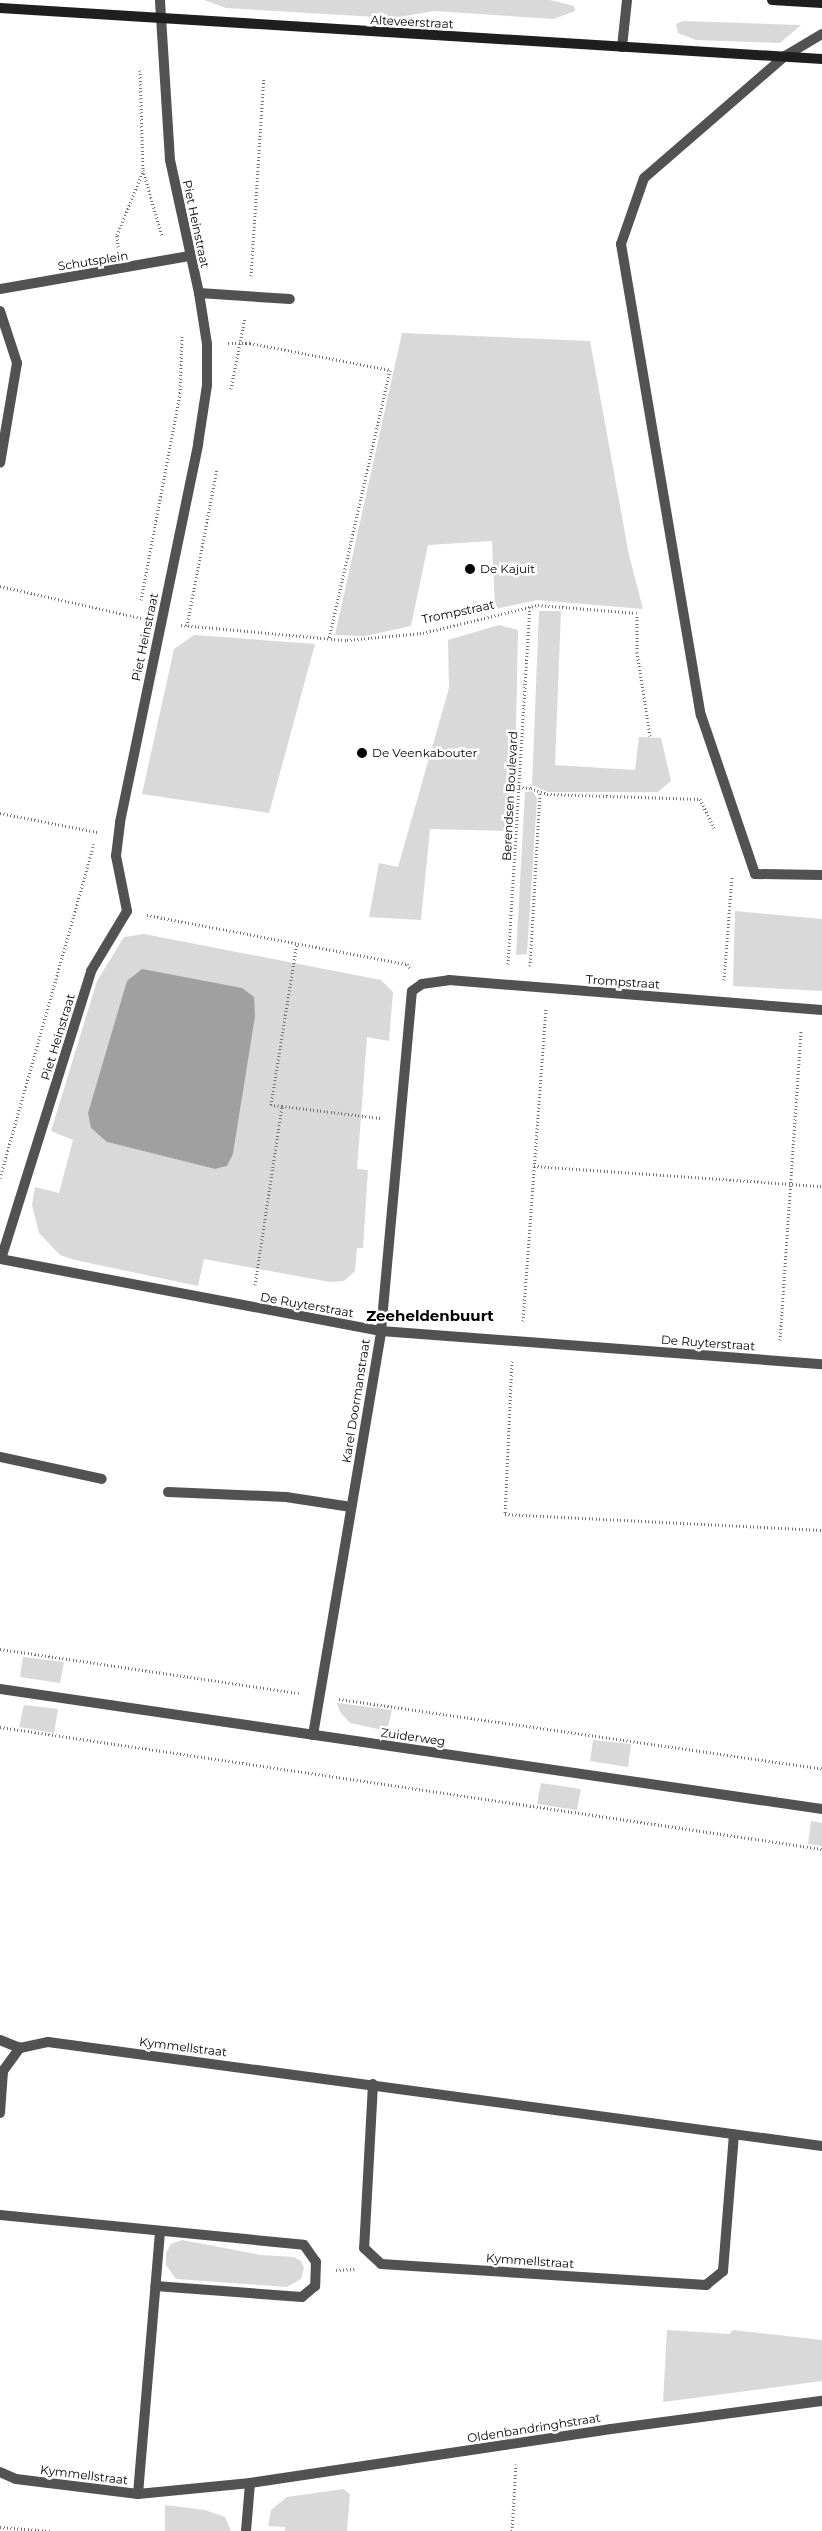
<!DOCTYPE html>
<html>
<head>
<meta charset="utf-8">
<style>
	body { margin:0 }
	#map { position:relative; width:822px; height:2531px; overflow:hidden; background:#fff; font-family:Montserrat,sans-serif }
	div>[style] { position:absolute }
	.green>* { inset:0; background:#d9d9d9 }
	.water>* { inset:0; background:#a0a0a0 }
	.path>* { height:3px; margin-top:-1.5px; transform-origin:0; background:repeating-linear-gradient(90deg,#747474 0 1px,transparent 0 3.5px) }
	.lane>* { height:10px; margin:-5px; padding:0 5px; transform-origin:5px; border-radius:5px; background:#525252 }
	.street>* { height:10px; margin:-5px; padding:0 5px; transform-origin:5px; border-radius:5px; background:#525252 }
	.secondary>* { height:10px; margin:-5px; padding:0 5px; transform-origin:5px; border-radius:5px; background:#1f1f1f }
	.dots>* { width:14px; height:14px; translate:-50% -50%; box-sizing:border-box; border:2px solid #fff; border-radius:50% }
	span { translate:-50% -50%; white-space:nowrap; text-align:center; line-height:1.15; -webkit-text-stroke:5px #fff; paint-order:stroke }
	.street-label { font-size:12px; color:#000 }
	.poi-label { font-size:12px; color:#000 }
	.left { translate:0 -50%; text-align:left }
	.quarter-label { font-size:15px; color:#000; font-weight:700 }
</style>
</head>
<body>
<div id="map">
	<div class="green">
		<div style="clip-path:polygon(204px 0,550px 0,574px 6px,575px 11px,554px 19px,434px 11px,393px 18px,226px 8px)"></div>
		<div style="clip-path:polygon(683px 21px,801px 25px,780px 43px,696px 40px,678px 33px,676px 24px)"></div>
		<div style="clip-path:polygon(402px 333px,590px 341px,629px 555px,643px 609px,537px 600px,495px 609px,492px 541px,428px 545px,411px 626px,365px 636px,335px 635px)"></div>
		<div style="clip-path:polygon(539px 611px,561px 611px,555px 765px,635px 770px,639px 737px,661px 738px,671px 781px,658px 792px,548px 792px,532px 785px)"></div>
		<div style="clip-path:polygon(499px 625px,518px 630px,514px 831px,430px 829px,421px 920px,369px 917px,379px 863px,398px 867px,449px 688px,448px 640px)"></div>
		<div style="clip-path:polygon(194px 635px,315px 644px,269px 813px,142px 794px,174px 649px)"></div>
		<div style="clip-path:polygon(533px 791px,537px 799px,527px 954px,516px 955px,525px 792px)"></div>
		<div style="clip-path:polygon(735px 911px,822px 919px,822px 991px,733px 986px)"></div>
		<div style="clip-path:polygon(evenodd,144px 934px,381px 980px,393px 992px,389px 1041px,367px 1037px,357px 1169px,368px 1170px,363px 1248px,357px 1248px,355px 1271px,344px 1281px,330px 1282px,204px 1259px,198px 1286px,75px 1260px,60px 1255px,39px 1233px,32px 1205px,35px 1187px,59px 1193px,73px 1140px,51px 1131px,97px 981px,124px 937px,144px 934px,241px 1104px,233px 1154px,227px 1166px,215px 1169px,107px 1142px,241px 1104px)"></div>
		<div style="clip-path:polygon(23px 1657px,64px 1662px,60px 1683px,20px 1677px)"></div>
		<div style="clip-path:polygon(337px 1703px,392px 1710px,387px 1731px,350px 1723px,340px 1712px)"></div>
		<div style="clip-path:polygon(24px 1705px,58px 1709px,54px 1733px,19px 1727px)"></div>
		<div style="clip-path:polygon(593px 1740px,631px 1744px,628px 1767px,590px 1761px)"></div>
		<div style="clip-path:polygon(541px 1783px,581px 1789px,577px 1810px,537px 1804px)"></div>
		<div style="clip-path:polygon(811px 1821px,822px 1823px,822px 1846px,808px 1844px)"></div>
		<div style="clip-path:polygon(182px 2240px,261px 2255px,294px 2257px,301px 2261px,304px 2268px,301px 2279px,287px 2287px,176px 2279px,166px 2265px,166px 2253px,171px 2244px)"></div>
		<div style="clip-path:polygon(667px 2330px,729px 2334px,733px 2330px,822px 2340px,822px 2381px,663px 2402px)"></div>
		<div style="clip-path:polygon(343px 2489px,350px 2494px,347px 2531px,285px 2531px,285px 2527px,268px 2526px,271px 2510px,287px 2497px)"></div>
		<div style="clip-path:polygon(165px 2505px,205px 2510px,225px 2517px,231px 2531px,165px 2531px)"></div>
	</div>
	<div class="water">
		<div style="clip-path:polygon(142px 969px,242px 988px,254px 997px,255px 1016px,233px 1154px,227px 1166px,215px 1169px,107px 1142px,91px 1128px,88px 1113px,127px 981px)"></div>
	</div>
	<div class="path">
		<div style="left:140px;top:70px;width:100px;rotate:88.3deg"></div>
		<div style="left:143px;top:170px;width:69px;rotate:73.9deg"></div>
		<div style="left:118px;top:247px;width:12px;rotate:-95deg"></div>
		<div style="left:117px;top:235px;width:69px;rotate:-67.9deg"></div>
		<div style="left:251px;top:276px;width:199px;rotate:-86.3deg"></div>
		<div style="left:228px;top:343px;width:22px"></div>
		<div style="left:250px;top:343px;width:143px;rotate:10.9deg"></div>
		<div style="left:390px;top:370px;width:276px;rotate:102.8deg"></div>
		<div style="left:231px;top:389px;width:73px;rotate:-79deg"></div>
		<div style="left:0;top:586px;width:145px;rotate:12.8deg"></div>
		<div style="left:141px;top:600px;width:211px;rotate:-79.3deg"></div>
		<div style="left:180px;top:393px;width:58px;rotate:-88deg"></div>
		<div style="left:181px;top:625px;width:167px;rotate:5.2deg"></div>
		<div style="left:347px;top:640px;width:76px;rotate:-5.3deg"></div>
		<div style="left:423px;top:633px;width:118px;rotate:-13.7deg"></div>
		<div style="left:538px;top:605px;width:99px;rotate:4.6deg"></div>
		<div style="left:637px;top:613px;width:39px;rotate:90deg"></div>
		<div style="left:637px;top:652px;width:85px;rotate:81.2deg"></div>
		<div style="left:187px;top:626px;width:160px;rotate:-79.2deg"></div>
		<div style="left:519px;top:787px;width:12px;rotate:5deg"></div>
		<div style="left:531px;top:788px;width:17px;rotate:21deg"></div>
		<div style="left:547px;top:794px;width:153px;rotate:1.9deg"></div>
		<div style="left:700px;top:799px;width:32px;rotate:64deg"></div>
		<div style="left:0;top:813px;width:99px;rotate:11.1deg"></div>
		<div style="left:147px;top:915px;width:265px;rotate:10.7deg"></div>
		<div style="left:407px;top:964px;width:5px;rotate:53deg"></div>
		<div style="left:508px;top:964px;width:358px;rotate:-86.5deg"></div>
		<div style="left:530px;top:966px;width:175px;rotate:-86.7deg"></div>
		<div style="left:724px;top:980px;width:103px;rotate:-85.6deg"></div>
		<div style="left:282px;top:1106px;width:99px;rotate:7deg"></div>
		<div style="left:534px;top:1166px;width:289px;rotate:4deg"></div>
		<div style="left:0;top:1178px;width:347px;rotate:-74.3deg"></div>
		<div style="left:255px;top:1285px;width:181px;rotate:-81.4deg"></div>
		<div style="left:282px;top:1106px;width:11px;rotate:-175deg"></div>
		<div style="left:271px;top:1105px;width:164px;rotate:-80.9deg"></div>
		<div style="left:523px;top:1321px;width:314px;rotate:-85.8deg"></div>
		<div style="left:780px;top:1340px;width:311px;rotate:-86.1deg"></div>
		<div style="left:512px;top:1361px;width:153px;rotate:92.6deg"></div>
		<div style="left:505px;top:1514px;width:317px;rotate:2.9deg"></div>
		<div style="left:0;top:1649px;width:302px;rotate:8.4deg"></div>
		<div style="left:339px;top:1699px;width:488px;rotate:8.2deg"></div>
		<div style="left:0;top:1727px;width:831px;rotate:8.44deg"></div>
		<div style="left:336px;top:2270px;width:19px;rotate:-3deg"></div>
		<div style="left:0;top:2527px;width:52px;rotate:4.4deg"></div>
		<div style="left:512px;top:2531px;width:67px;rotate:-86.6deg"></div>
	</div>
	<div class="lane">
		<div style="left:822px;top:34px;width:43px;rotate:149.3deg"></div>
		<div style="left:785px;top:56px;width:186px;rotate:139.1deg"></div>
		<div style="left:644px;top:178px;width:70px;rotate:109.2deg"></div>
		<div style="left:621px;top:244px;width:478px;rotate:80.4deg"></div>
		<div style="left:701px;top:715px;width:168px;rotate:71.2deg"></div>
		<div style="left:755px;top:874px;width:67px;rotate:0.9deg"></div>
		<div style="left:199px;top:293px;width:91px;rotate:3.8deg"></div>
		<div style="left:0;top:1457px;width:104px;rotate:12.2deg"></div>
		<div style="left:168px;top:1492px;width:118px;rotate:2.4deg"></div>
		<div style="left:286px;top:1497px;width:66px;rotate:8.7deg"></div>
		<div style="left:0;top:2040px;width:22px;rotate:22deg"></div>
		<div style="left:373px;top:2084px;width:164px;rotate:93.1deg"></div>
		<div style="left:364px;top:2248px;width:23px;rotate:43deg"></div>
		<div style="left:381px;top:2264px;width:326px;rotate:3.7deg"></div>
		<div style="left:706px;top:2285px;width:22px;rotate:-39deg"></div>
		<div style="left:723px;top:2271px;width:137px;rotate:-85.4deg"></div>
		<div style="left:0;top:2215px;width:305px;rotate:5.6deg"></div>
		<div style="left:304px;top:2245px;width:21px;rotate:55deg"></div>
		<div style="left:316px;top:2262px;width:24px;rotate:92deg"></div>
		<div style="left:315px;top:2286px;width:17px;rotate:140deg"></div>
		<div style="left:302px;top:2297px;width:147px;rotate:-175.7deg"></div>
		<div style="left:138px;top:2494px;width:264px;rotate:-85.2deg"></div>
	</div>
	<div class="street">
		<div style="left:622px;top:47px;width:47px;rotate:-83.9deg"></div>
		<div style="left:0;top:289px;width:192px;rotate:-9.9deg"></div>
		<div style="left:0;top:311px;width:55px;rotate:71.9deg"></div>
		<div style="left:17px;top:363px;width:101px;rotate:99.6deg"></div>
		<div style="left:0;top:1259px;width:388px;rotate:10.7deg"></div>
		<div style="left:381px;top:1331px;width:442px;rotate:4.3deg"></div>
		<div style="left:1px;top:1259px;width:302px;rotate:-72.6deg"></div>
		<div style="left:91px;top:971px;width:70px;rotate:-59deg"></div>
		<div style="left:127px;top:911px;width:56px;rotate:-101.3deg"></div>
		<div style="left:116px;top:856px;width:34px;rotate:-83deg"></div>
		<div style="left:120px;top:822px;width:386px;rotate:-78.3deg"></div>
		<div style="left:198px;top:444px;width:60px;rotate:-81.3deg"></div>
		<div style="left:207px;top:385px;width:41px;rotate:-90deg"></div>
		<div style="left:207px;top:344px;width:52px;rotate:-98.9deg"></div>
		<div style="left:199px;top:293px;width:136px;rotate:-102.3deg"></div>
		<div style="left:170px;top:160px;width:160px;rotate:-93.6deg"></div>
		<div style="left:0;top:1689px;width:831px;rotate:8.31deg"></div>
		<div style="left:313px;top:1735px;width:410px;rotate:-80.4deg"></div>
		<div style="left:381px;top:1331px;width:341px;rotate:-84.8deg"></div>
		<div style="left:412px;top:991px;width:12px;rotate:-35deg"></div>
		<div style="left:422px;top:984px;width:27px;rotate:-8deg"></div>
		<div style="left:449px;top:980px;width:374px;rotate:4.6deg"></div>
		<div style="left:0;top:2113px;width:42px;rotate:-85.9deg"></div>
		<div style="left:3px;top:2071px;width:29px;rotate:-54deg"></div>
		<div style="left:20px;top:2048px;width:29px;rotate:-12deg"></div>
		<div style="left:48px;top:2042px;width:781px;rotate:7.65deg"></div>
		<div style="left:0;top:2472px;width:17px;rotate:24deg"></div>
		<div style="left:16px;top:2479px;width:123px;rotate:7deg"></div>
		<div style="left:138px;top:2494px;width:113px;rotate:-5.6deg"></div>
		<div style="left:250px;top:2483px;width:365px;rotate:-8.5deg"></div>
		<div style="left:611px;top:2429px;width:213px;rotate:-7.6deg"></div>
		<div style="left:246px;top:2531px;width:48px;rotate:-85.2deg"></div>
	</div>
	<div class="secondary">
		<div style="left:772px;top:0;width:50px;rotate:3.4deg"></div>
		<div style="left:0;top:8px;width:824px;rotate:3.55deg"></div>
	</div>
	<div class="dots">
		<div style="left:470px;top:569px;background:#000"></div>
		<div style="left:362px;top:753px;background:#000"></div>
	</div>
	<div class="street-label">
		<span style="left:412px;top:22px;rotate:3deg">Alteveerstraat</span>
		<span style="left:196px;top:224px;rotate:78deg">Piet Heinstraat</span>
		<span style="left:93px;top:261px;rotate:-9deg">Schutsplein</span>
		<span style="left:458px;top:612px;rotate:-12deg">Trompstraat</span>
		<span style="left:145px;top:637px;rotate:-78deg">Piet Heinstraat</span>
		<span style="left:510px;top:796px;rotate:-87deg">Berendsen Boulevard</span>
		<span style="left:623px;top:982px;rotate:4deg">Trompstraat</span>
		<span style="left:58px;top:1037px;rotate:-73deg">Piet Heinstraat</span>
		<span style="left:307px;top:1305px;rotate:10deg">De Ruyterstraat</span>
		<span style="left:708px;top:1343px;rotate:4deg">De Ruyterstraat</span>
		<span style="left:356px;top:1401px;rotate:-81deg">Karel Doormanstraat</span>
		<span style="left:413px;top:1737px;rotate:8deg">Zuiderweg</span>
		<span style="left:183px;top:2047px;rotate:7deg">Kymmellstraat</span>
		<span style="left:530px;top:2261px;rotate:4deg">Kymmellstraat</span>
		<span style="left:534px;top:2428px;rotate:-9deg">Oldenbandringhstraat</span>
		<span style="left:84px;top:2475px;rotate:7deg">Kymmellstraat</span>
	</div>
	<div class="poi-label">
		<span class="left" style="left:480px;top:569px">De Kajuit</span>
		<span class="left" style="left:372px;top:753px">De Veenkabouter</span>
	</div>
	<div class="quarter-label">
		<span style="left:430px;top:1316px">Zeeheldenbuurt</span>
	</div>
</div>
</body>
</html>
